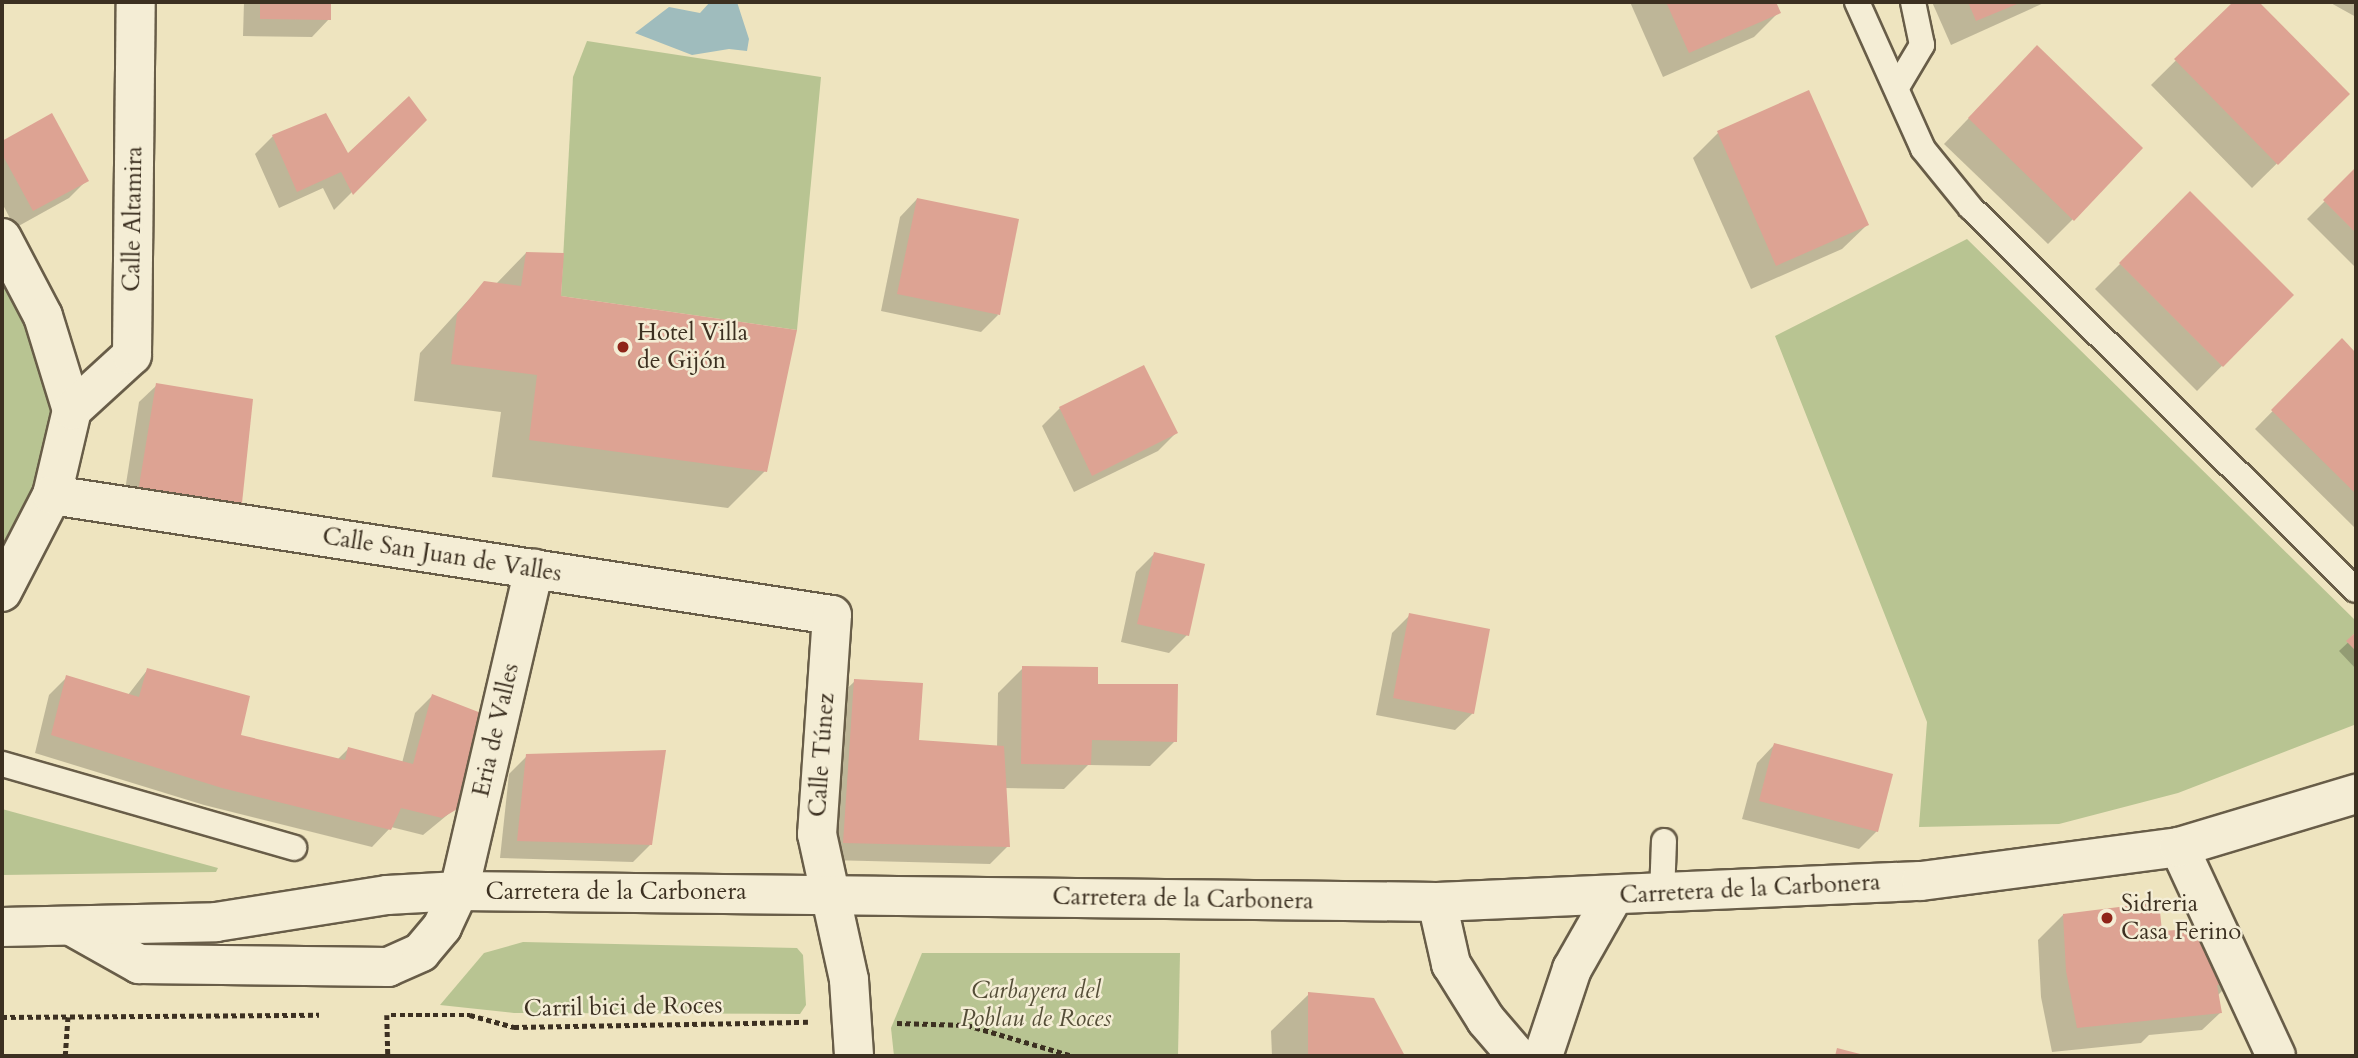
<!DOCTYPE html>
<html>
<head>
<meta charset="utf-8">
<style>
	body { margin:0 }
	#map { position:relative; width:2358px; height:1058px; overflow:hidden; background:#eee4bf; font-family:Cardo,serif }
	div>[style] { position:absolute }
	.green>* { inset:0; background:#b8c492 }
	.water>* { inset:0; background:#9fbcbd }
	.shadow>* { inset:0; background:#0003 }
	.building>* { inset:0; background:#dda393 }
	.path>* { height:4.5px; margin-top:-2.25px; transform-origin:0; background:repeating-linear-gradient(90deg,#3c3021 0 5px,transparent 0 8.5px) }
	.roads { filter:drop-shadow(2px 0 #685d48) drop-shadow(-2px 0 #685d48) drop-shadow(0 2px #685d48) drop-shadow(0 -2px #685d48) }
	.lane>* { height:24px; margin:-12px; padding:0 12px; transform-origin:12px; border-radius:12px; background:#f4edd5 }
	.street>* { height:38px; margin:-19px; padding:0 19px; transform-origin:19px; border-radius:19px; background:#f4edd5 }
	.secondary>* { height:38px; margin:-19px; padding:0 19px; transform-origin:19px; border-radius:19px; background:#f4edd5 }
	.dots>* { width:19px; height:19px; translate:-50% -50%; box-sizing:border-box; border:4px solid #f4edd5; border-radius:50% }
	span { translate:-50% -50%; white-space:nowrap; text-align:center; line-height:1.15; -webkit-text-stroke:5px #f4edd5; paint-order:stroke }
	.street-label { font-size:24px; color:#3c3021 }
	.poi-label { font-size:24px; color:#3c3021 }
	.left { translate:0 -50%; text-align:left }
	.park-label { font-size:24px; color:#554e38; font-style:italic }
	.frame { position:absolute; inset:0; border:4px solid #3c3021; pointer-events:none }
</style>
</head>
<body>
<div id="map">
	<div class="green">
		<div style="clip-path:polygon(587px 41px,821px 77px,797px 330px,561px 296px,573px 77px)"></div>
		<div style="clip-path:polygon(2px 238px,72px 410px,2px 592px)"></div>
		<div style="clip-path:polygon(1967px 239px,2356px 621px,2356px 632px,2347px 641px,2356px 651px,2354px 725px,2178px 793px,2059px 824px,1919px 827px,1927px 722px,1775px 336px)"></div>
		<div style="clip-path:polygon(2px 809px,218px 868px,216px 872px,2px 875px)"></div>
		<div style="clip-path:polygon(523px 942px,797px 948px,803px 955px,806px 1005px,800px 1014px,514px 1013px,440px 1005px,484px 953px)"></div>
		<div style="clip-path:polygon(922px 953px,1180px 953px,1178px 1056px,894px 1056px,891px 1028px)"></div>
	</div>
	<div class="water">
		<div style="clip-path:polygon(710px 2px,737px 2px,749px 39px,747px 51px,729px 49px,692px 55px,635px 33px,669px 7px,700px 13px)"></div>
	</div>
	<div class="shadow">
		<div style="clip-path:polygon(244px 2px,329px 2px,329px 19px,312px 37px,243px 36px)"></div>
		<div style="clip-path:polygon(1630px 2px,1774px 2px,1779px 12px,1754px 37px,1663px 77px)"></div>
		<div style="clip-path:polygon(1932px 2px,2046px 2px,1951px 45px)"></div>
		<div style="clip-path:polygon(2235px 2px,2256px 2px,2347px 94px,2252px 188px,2151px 85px)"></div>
		<div style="clip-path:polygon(2329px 2px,2356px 2px,2356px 17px)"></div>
		<div style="clip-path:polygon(2012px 73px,2073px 219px,2048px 244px,1944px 144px)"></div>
		<div style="clip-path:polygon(51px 116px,87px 180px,69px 198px,15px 228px,2px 203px,2px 143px)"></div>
		<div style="clip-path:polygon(425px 119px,334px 210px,323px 188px,279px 208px,255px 154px,273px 136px,347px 155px)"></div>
		<div style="clip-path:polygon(1718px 133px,1867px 225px,1842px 249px,1751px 289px,1693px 158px)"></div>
		<div style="clip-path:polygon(2356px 170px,2356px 268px,2307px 219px)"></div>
		<div style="clip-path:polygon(2190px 194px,2292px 295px,2197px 391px,2095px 289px)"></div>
		<div style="clip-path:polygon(917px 199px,998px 315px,981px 332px,881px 311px,900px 217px)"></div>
		<div style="clip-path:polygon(526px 253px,559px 297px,765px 471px,728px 508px,492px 477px,501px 412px,414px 401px,420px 353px,484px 283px,495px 285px)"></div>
		<div style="clip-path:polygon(2342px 341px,2356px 355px,2356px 529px,2255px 429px)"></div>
		<div style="clip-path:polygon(1143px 368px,1176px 433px,1158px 451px,1074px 492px,1042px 426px,1060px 408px)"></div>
		<div style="clip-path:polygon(157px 385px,240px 502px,222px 519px,122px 509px,139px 402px)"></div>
		<div style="clip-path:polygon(1154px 554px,1187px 635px,1169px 653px,1121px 642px,1136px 572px)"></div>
		<div style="clip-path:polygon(1410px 615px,1473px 713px,1455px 730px,1376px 715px,1392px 633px)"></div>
		<div style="clip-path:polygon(2356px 635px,2356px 669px,2339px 651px)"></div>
		<div style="clip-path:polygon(1023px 668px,1096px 685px,1175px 741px,1150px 766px,1088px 765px,1064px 789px,1004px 788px,1008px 846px,990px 864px,827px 860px,837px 698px,855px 681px,917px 742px,997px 747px,998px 693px)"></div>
		<div style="clip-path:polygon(148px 669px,238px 736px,337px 760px,348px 749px,402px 763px,415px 713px,432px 696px,457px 807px,423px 835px,391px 827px,372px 847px,204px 805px,35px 753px,49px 695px,67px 677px,128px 695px)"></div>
		<div style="clip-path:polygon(1774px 745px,1877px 831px,1859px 849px,1742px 819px,1757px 763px)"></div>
		<div style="clip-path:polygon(527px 756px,650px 845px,633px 862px,500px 858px,509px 774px)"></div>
		<div style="clip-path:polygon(2063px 915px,2160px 935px,2230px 983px,2217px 996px,2220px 1013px,2202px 1030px,2149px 1035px,2141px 1043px,2052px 1052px,2041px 997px,2038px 940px)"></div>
		<div style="clip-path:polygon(1309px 994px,1373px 1000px,1403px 1056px,1272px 1056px,1271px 1031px)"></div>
	</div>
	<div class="building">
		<div style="clip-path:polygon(260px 2px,331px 2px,331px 20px,260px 19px)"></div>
		<div style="clip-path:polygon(1666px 2px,1776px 2px,1781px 13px,1689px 53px)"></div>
		<div style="clip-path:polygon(1968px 2px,2022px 2px,1976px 21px)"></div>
		<div style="clip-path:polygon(2233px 2px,2259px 2px,2350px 94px,2278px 165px,2174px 59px)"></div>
		<div style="clip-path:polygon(2037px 45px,2143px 148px,2074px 221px,1968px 118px)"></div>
		<div style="clip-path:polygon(1809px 90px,1869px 225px,1776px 266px,1717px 131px)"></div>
		<div style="clip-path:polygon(409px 96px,427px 120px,353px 195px,341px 172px,297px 192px,272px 135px,326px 113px,348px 153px)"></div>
		<div style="clip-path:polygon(52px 113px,89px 181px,33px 211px,2px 154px,2px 141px)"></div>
		<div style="clip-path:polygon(2356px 167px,2356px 233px,2323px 200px)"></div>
		<div style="clip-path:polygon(2190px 191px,2294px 295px,2223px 367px,2119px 263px)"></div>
		<div style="clip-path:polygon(917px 198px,1019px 219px,1000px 315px,897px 294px)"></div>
		<div style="clip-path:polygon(526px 252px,564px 253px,561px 296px,797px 330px,767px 472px,529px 440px,537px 375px,451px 364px,457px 314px,484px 281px,521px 286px)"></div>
		<div style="clip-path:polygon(2342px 338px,2356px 353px,2356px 494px,2271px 410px)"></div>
		<div style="clip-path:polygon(1144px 365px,1178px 433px,1092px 476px,1059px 407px)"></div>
		<div style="clip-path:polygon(156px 383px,253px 399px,242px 503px,138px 492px)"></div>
		<div style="clip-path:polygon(1154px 552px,1205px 564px,1189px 636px,1137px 624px)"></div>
		<div style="clip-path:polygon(1409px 613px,1490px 629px,1474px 714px,1393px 698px)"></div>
		<div style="clip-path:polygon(2356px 632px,2356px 651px,2346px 641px)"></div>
		<div style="clip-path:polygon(1022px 666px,1098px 667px,1098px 684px,1178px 684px,1177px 742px,1092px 740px,1091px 765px,1021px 764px)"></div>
		<div style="clip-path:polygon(147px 668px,250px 696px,241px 735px,345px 760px,348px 747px,413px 764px,432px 694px,481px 713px,459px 808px,442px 818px,401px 808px,391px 830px,222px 788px,51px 735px,66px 675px,139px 697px)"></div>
		<div style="clip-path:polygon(854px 679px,923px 683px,919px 740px,1004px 746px,1010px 847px,843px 843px)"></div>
		<div style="clip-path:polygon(1774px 743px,1893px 774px,1878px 832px,1759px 801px)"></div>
		<div style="clip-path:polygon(666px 750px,652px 845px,517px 841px,526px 754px)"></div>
		<div style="clip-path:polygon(2159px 902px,2162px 931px,2205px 928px,2232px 984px,2217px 985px,2222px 1013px,2077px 1028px,2066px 971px,2063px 914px)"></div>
		<div style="clip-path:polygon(1308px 992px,1374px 998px,1405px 1056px,1308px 1056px)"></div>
		<div style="clip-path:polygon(1837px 1048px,1864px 1055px,1864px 1056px,1835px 1056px)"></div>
	</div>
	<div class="path">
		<div style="left:387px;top:1015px;width:41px;rotate:88.6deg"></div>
		<div style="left:391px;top:1015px;width:79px"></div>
		<div style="left:470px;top:1015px;width:46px;rotate:15.3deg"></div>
		<div style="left:514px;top:1027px;width:294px;rotate:-1deg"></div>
		<div style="left:2px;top:1017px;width:317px;rotate:-0.4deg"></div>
		<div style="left:897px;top:1023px;width:70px;rotate:1.6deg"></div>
		<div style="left:967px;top:1025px;width:110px;rotate:16.3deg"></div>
		<div style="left:65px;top:1056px;width:39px;rotate:-86deg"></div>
	</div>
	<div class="roads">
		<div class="lane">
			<div style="left:1857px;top:2px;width:161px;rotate:65.8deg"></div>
			<div style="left:1923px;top:149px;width:76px;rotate:50.9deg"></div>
			<div style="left:1971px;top:208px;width:542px;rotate:44.78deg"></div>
			<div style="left:1897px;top:87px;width:49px;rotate:-59.2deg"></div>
			<div style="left:1922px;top:45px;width:44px;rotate:-101.8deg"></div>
			<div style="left:2px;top:764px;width:304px;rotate:16deg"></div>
			<div style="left:1662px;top:895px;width:54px;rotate:-87.9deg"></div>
		</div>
		<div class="street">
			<div style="left:2px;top:238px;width:88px;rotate:62.3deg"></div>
			<div style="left:43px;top:316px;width:98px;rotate:72.9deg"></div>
			<div style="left:72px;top:410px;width:87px;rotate:103.2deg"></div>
			<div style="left:52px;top:495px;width:109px;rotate:117.3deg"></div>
			<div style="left:72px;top:410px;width:81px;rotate:-42.5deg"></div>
			<div style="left:132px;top:355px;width:353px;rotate:-89.4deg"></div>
			<div style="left:52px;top:495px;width:789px;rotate:8.75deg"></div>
			<div style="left:832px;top:615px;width:220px;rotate:93.9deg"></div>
			<div style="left:817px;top:834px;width:149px;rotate:77.6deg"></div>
			<div style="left:849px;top:980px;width:76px;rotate:86.2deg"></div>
			<div style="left:2179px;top:847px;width:230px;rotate:65.1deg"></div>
			<div style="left:1437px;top:902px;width:64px;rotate:77.3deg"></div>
			<div style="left:1451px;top:964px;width:66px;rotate:58deg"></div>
			<div style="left:1486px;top:1020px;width:48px;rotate:49.3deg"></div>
			<div style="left:73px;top:927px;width:76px;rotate:29.3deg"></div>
			<div style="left:139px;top:964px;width:249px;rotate:0.7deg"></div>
			<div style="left:388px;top:967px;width:36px;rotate:-24deg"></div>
			<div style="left:421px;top:952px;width:33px;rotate:-50deg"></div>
			<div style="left:442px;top:927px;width:40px;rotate:-65deg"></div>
			<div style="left:459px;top:891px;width:331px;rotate:-76.9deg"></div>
			<div style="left:1543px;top:1056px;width:92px;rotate:-71.6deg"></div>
			<div style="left:1572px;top:969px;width:85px;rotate:-60.4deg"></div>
		</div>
		<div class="secondary">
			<div style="left:2px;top:927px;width:214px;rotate:-1.3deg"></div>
			<div style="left:216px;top:922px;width:173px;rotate:-9deg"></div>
			<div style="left:387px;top:895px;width:72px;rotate:-3.2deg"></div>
			<div style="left:459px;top:891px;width:978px;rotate:0.64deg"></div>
			<div style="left:1437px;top:902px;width:484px;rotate:-2.5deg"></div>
			<div style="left:1921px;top:881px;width:260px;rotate:-7.5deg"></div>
			<div style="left:2179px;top:847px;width:185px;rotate:-16.7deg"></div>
		</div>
	</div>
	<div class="dots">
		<div style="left:623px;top:347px;background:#8f2418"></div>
		<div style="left:2107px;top:918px;background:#8f2418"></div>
	</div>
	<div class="street-label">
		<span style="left:133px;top:219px;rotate:-89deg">Calle Altamira</span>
		<span style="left:442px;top:555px;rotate:9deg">Calle San Juan de Valles</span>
		<span style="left:496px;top:730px;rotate:-77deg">Eria de Valles</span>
		<span style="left:822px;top:755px;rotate:-86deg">Calle Túnez</span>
		<span style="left:1750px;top:889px;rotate:-3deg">Carretera de la Carbonera</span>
		<span style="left:616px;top:892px">Carretera de la Carbonera</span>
		<span style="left:1183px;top:899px;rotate:1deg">Carretera de la Carbonera</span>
		<span style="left:623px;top:1007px;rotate:-1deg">Carril bici de Roces</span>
	</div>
	<div class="poi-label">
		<span class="left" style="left:637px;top:347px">Hotel Villa<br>de Gijón</span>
		<span class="left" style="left:2121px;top:918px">Sidreria<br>Casa Ferino</span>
	</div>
	<div class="park-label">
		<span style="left:1036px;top:1005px">Carbayera del<br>Poblau de Roces</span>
	</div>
	<div class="frame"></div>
</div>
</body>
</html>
